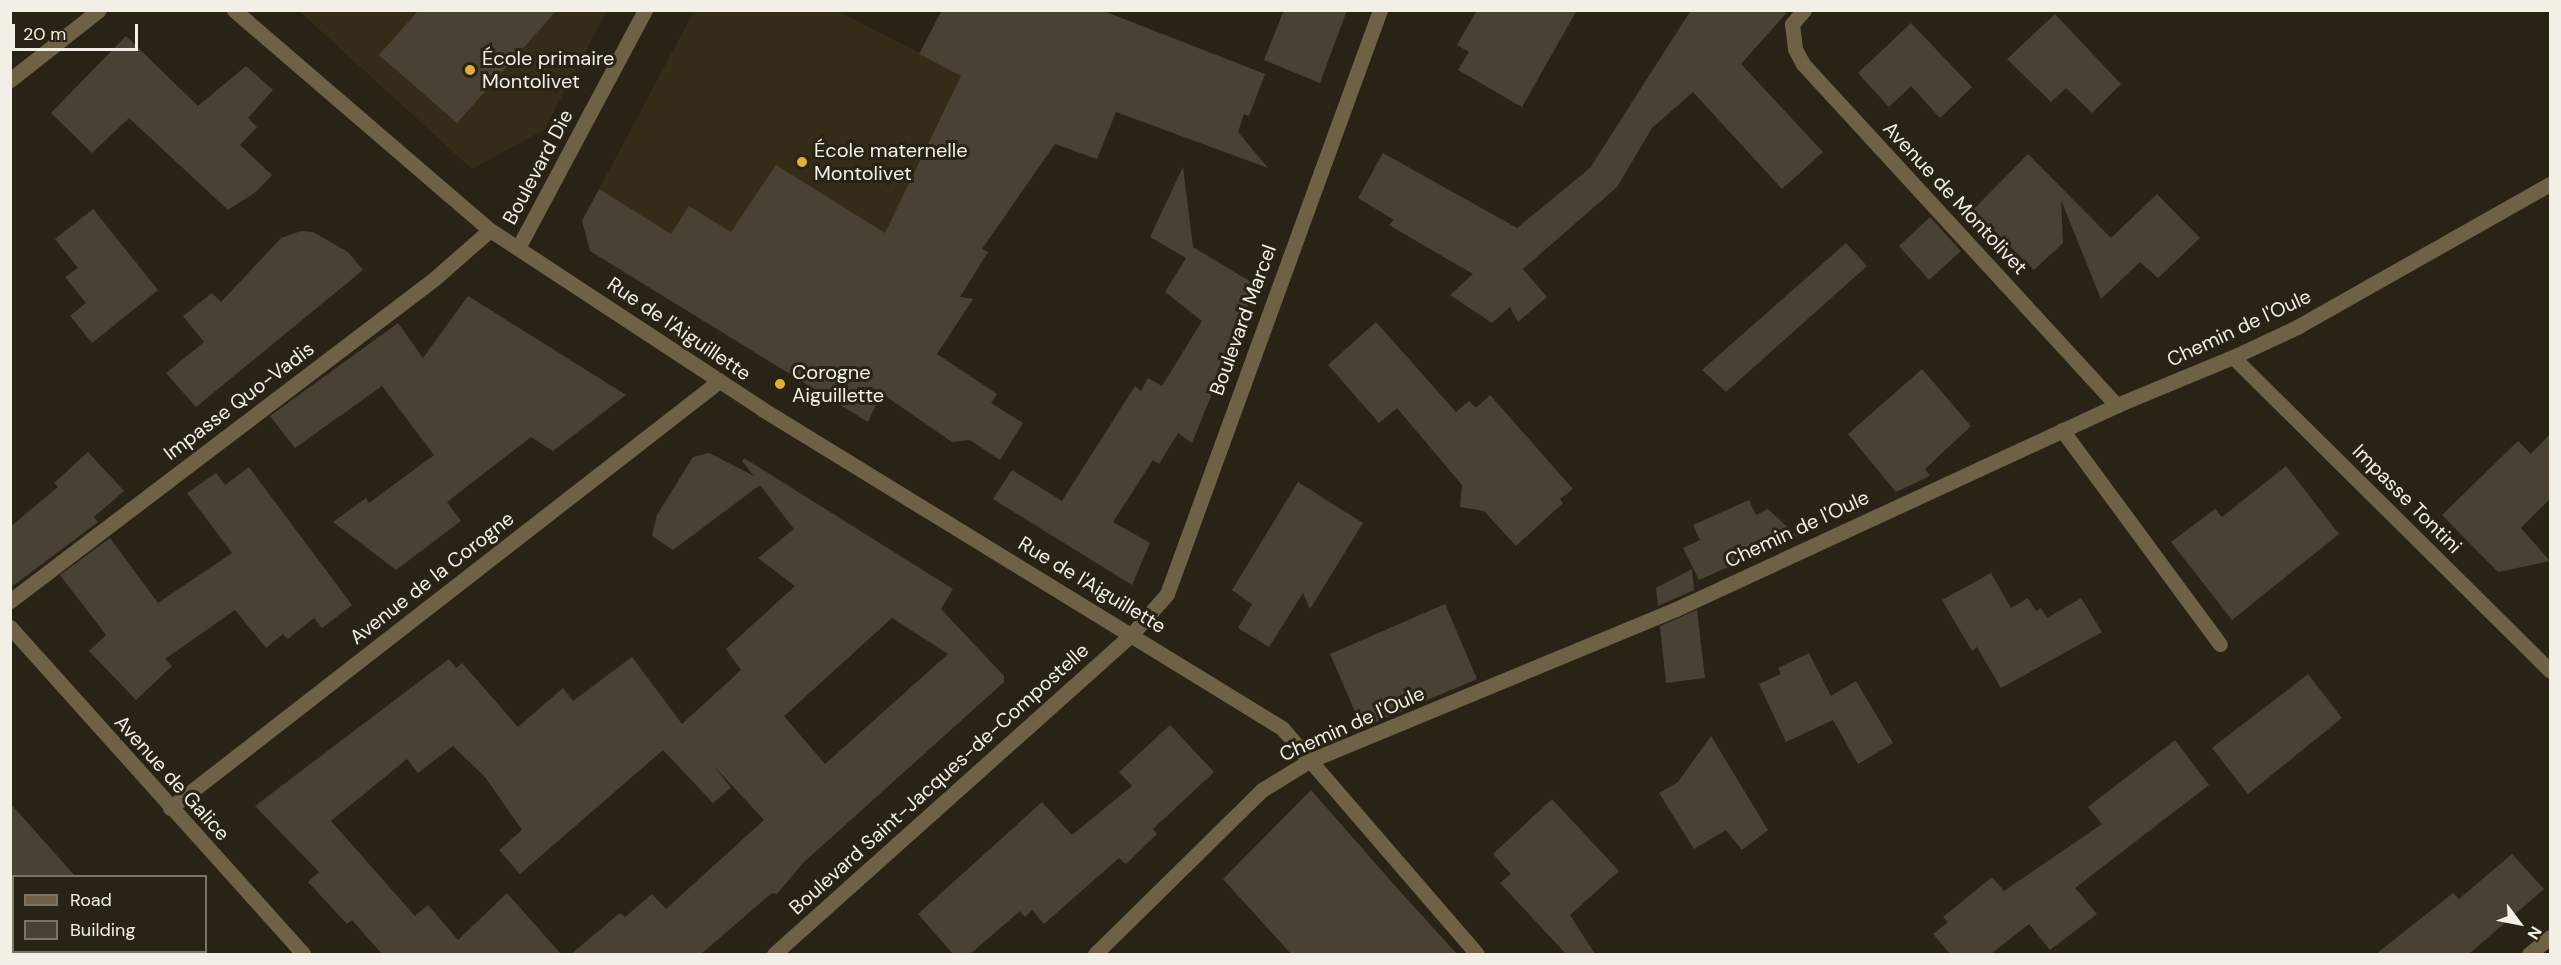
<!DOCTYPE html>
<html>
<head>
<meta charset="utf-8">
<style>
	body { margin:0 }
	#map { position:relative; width:2561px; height:965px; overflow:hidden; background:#292316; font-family:"DM Sans",sans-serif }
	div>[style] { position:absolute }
	.built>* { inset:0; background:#342c18 }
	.building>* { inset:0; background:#494234 }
	.minor>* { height:15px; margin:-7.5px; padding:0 7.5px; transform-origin:7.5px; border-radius:7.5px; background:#6e6145 }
	.dots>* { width:16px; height:16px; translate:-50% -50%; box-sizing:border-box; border:3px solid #292316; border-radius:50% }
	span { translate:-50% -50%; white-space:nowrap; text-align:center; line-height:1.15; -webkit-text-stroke:6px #292316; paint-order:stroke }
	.poi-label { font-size:20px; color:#f3efe6 }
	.left { translate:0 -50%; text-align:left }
	.street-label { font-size:20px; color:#f3efe6 }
	.frame { position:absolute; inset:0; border:12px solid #f3efe6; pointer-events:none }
	.legend { position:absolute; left:12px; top:875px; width:195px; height:78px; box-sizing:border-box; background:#292316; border:2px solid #7a7569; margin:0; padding:8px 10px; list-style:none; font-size:18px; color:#f3efe6 }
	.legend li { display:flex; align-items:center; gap:12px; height:30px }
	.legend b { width:30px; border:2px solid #7a7569 }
	.north { position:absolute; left:2489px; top:893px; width:60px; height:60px; -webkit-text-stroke:4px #292316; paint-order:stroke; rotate:122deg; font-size:16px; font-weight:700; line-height:24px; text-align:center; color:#f3efe6 }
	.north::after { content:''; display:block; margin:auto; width:21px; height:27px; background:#f3efe6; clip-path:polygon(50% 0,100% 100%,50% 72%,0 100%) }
	.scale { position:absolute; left:12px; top:24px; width:126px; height:27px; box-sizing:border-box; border:3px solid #f3efe6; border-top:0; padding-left:8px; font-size:18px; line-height:21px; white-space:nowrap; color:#f3efe6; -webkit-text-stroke:4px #292316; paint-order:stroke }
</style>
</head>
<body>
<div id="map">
	<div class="built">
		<div style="clip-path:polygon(299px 11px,607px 11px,544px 130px,472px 169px)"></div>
		<div style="clip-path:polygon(694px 11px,838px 11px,1018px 104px,868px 422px,590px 251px,582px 221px)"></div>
	</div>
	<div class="building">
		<div style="clip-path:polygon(419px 10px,557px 10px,457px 123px,379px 55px)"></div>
		<div style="clip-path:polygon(942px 10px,1101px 10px,1265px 74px,1249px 116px,1244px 114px,1238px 132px,1268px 168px,1116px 112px,1097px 159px,1055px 144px,982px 249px,988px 252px,960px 297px,973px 299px,937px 354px,997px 394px,991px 403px,1023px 423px,1000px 460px,970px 440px,952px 442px,881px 393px,868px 422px,590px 251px,582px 221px,599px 189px,671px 234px,689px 206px,731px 232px,776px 165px,885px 233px,961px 76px,919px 54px)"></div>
		<div style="clip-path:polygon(1284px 10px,1347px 10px,1320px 83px,1264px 60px)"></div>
		<div style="clip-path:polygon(1477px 10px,1577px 10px,1522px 107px,1458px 70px,1469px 52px,1457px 45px)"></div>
		<div style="clip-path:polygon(1691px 10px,1789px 10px,1741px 64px,1823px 152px,1782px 189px,1693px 92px,1652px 128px,1617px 187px,1523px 269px,1547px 297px,1518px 322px,1510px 307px,1492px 323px,1450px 295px,1473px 274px,1389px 225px,1394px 220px,1358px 198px,1383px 153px,1517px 228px,1590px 168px)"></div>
		<div style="clip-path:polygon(2055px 14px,2121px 84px,2092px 113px,2066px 88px,2051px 102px,2007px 59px)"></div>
		<div style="clip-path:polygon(1911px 23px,1972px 87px,1940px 118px,1911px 86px,1889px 107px,1858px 73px)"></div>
		<div style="clip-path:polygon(126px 36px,198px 106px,246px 66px,273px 90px,248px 118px,257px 127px,240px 145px,272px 175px,257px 191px,228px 210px,129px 118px,92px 153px,51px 113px)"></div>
		<div style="clip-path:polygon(2028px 154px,2111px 238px,2157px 194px,2200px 238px,2158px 278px,2140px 262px,2101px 299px,2061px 200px,2063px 243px,2034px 270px,1973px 210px)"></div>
		<div style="clip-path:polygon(1183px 167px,1193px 247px,1256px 285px,1192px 443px,1178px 433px,1159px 464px,1153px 460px,1113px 522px,1150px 543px,1132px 585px,993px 499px,1012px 470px,1062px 501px,1135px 386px,1141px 391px,1148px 378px,1162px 386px,1202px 321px,1165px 292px,1186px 258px,1150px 237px)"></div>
		<div style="clip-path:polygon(93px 209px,158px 290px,92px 343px,70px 316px,86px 303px,65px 277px,78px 268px,55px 239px)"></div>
		<div style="clip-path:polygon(1930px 217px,1961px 251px,1929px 280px,1899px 246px)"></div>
		<div style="clip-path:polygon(301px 231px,313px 232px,348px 252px,363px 270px,196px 407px,166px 373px,204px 342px,183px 316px,212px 293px,221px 302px,281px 238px)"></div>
		<div style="clip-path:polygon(1846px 243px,1867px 266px,1726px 392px,1702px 370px)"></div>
		<div style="clip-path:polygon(468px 296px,626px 395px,553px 451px,531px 437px,447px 502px,461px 521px,396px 570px,333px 522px,366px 498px,369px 503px,434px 455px,382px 386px,295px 448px,270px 416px,398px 323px,423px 358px)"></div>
		<div style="clip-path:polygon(1376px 322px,1456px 412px,1469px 401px,1476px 408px,1490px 395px,1573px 489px,1560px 499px,1563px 503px,1516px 546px,1484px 511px,1460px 507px,1462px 485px,1397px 408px,1379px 423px,1328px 365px)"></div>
		<div style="clip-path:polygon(1922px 369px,1971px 426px,1925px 469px,1930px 476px,1896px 492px,1848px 434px)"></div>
		<div style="clip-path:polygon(2550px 434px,2550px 499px,2521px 528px,2550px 561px,2498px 572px,2442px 515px,2518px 441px,2531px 454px)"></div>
		<div style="clip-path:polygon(88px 452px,124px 491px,94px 517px,98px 522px,10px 588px,10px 527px,58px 487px,54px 483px)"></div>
		<div style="clip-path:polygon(evenodd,709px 453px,754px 476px,742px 461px,744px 458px,953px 589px,941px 609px,1004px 676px,1004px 682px,803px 863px,777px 894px,772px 893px,701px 954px,571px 954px,620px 913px,625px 917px,652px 894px,666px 909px,764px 820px,714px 766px,731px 788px,713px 803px,663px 750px,520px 874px,499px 850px,522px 830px,485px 777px,453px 746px,418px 773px,407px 759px,331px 821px,415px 916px,428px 905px,458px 940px,507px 893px,561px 954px,382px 954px,352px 920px,347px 924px,308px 882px,319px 872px,255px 806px,449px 659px,456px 668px,462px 663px,518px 727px,563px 688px,573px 701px,632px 657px,682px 724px,741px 670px,726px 649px,795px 586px,758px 558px,794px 529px,760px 485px,673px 550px,652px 536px,657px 515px,693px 457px,709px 453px,892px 618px,948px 654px,825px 764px,784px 716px,892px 618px)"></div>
		<div style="clip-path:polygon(2286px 466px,2339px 534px,2232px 620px,2171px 542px,2215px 509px,2222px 517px)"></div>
		<div style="clip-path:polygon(249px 467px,352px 605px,322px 628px,314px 618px,288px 639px,283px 634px,266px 648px,235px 610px,165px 659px,172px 666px,136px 700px,89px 651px,106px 635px,60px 575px,110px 538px,158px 603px,232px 553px,187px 493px,216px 473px,225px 485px)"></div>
		<div style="clip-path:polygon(1298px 482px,1363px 523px,1310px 609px,1303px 593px,1269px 647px,1238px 628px,1252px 604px,1232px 590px)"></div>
		<div style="clip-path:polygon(1749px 500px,1756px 515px,1768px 509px,1797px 536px,1699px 580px,1683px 548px,1700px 540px,1693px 525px)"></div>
		<div style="clip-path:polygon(1692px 569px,1694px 590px,1658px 606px,1656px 588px)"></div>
		<div style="clip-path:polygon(1991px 573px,2011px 608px,2028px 598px,2036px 611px,2041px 608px,2047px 618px,2081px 598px,2102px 632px,2001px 688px,1977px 647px,1972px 651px,1942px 600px)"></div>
		<div style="clip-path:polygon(1445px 604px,1477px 679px,1362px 728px,1330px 654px)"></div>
		<div style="clip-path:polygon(1697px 610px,1705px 678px,1666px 683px,1660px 626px)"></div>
		<div style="clip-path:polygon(1809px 653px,1831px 696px,1856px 681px,1893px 743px,1858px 764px,1833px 720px,1786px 742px,1759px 684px,1781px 674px,1778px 668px)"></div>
		<div style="clip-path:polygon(2308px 674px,2342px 718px,2248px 794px,2212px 748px)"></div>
		<div style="clip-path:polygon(1170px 725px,1214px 772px,1153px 829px,1157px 834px,1126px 864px,1119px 858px,1044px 924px,1032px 910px,1025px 917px,1020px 911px,970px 954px,953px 954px,918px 914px,1042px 802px,1072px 835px,1132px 786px,1119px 772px)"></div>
		<div style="clip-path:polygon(1711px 736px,1768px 830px,1742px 850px,1726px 830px,1694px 849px,1659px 793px,1678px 782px)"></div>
		<div style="clip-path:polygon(2175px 740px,2209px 785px,2075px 888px,2097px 914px,2050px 950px,2029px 924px,1991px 954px,1950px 954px,1933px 934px,1948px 922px,1943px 917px,1992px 877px,2004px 891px,2102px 824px,2088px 807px)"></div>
		<div style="clip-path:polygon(1311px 790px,1397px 888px,1457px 954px,1291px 954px,1223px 879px)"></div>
		<div style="clip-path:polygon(1552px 799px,1619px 871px,1570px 915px,1595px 954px,1566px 954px,1500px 883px,1511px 874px,1493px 854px)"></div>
		<div style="clip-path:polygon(10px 803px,75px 876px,10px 876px)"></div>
		<div style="clip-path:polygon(2512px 854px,2544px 889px,2469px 954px,2376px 954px,2453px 893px,2459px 899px)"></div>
	</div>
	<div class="minor">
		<div style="left:234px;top:10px;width:338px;rotate:40.7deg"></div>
		<div style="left:490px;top:230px;width:326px;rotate:33.3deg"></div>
		<div style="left:762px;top:409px;width:610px;rotate:31.53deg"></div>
		<div style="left:1282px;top:728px;width:298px;rotate:49.2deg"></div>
		<div style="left:1804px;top:10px;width:18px;rotate:131deg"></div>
		<div style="left:1792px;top:24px;width:25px;rotate:83deg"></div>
		<div style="left:1795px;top:49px;width:17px;rotate:62deg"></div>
		<div style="left:1803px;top:64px;width:464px;rotate:47.4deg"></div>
		<div style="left:10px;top:80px;width:113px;rotate:-38.2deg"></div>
		<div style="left:518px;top:248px;width:270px;rotate:-61.9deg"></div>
		<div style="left:2233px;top:357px;width:446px;rotate:44.7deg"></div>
		<div style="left:2062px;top:430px;width:266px;rotate:53.6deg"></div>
		<div style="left:10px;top:601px;width:532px;rotate:-37.21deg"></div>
		<div style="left:434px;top:279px;width:74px;rotate:-41.2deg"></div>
		<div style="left:10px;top:627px;width:439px;rotate:48.1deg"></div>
		<div style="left:170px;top:808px;width:696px;rotate:-37.87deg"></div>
		<div style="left:774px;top:954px;width:480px;rotate:-41.8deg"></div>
		<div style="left:1132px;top:634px;width:53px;rotate:-48.8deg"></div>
		<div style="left:1167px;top:594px;width:622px;rotate:-69.96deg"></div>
		<div style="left:1095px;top:954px;width:234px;rotate:-44.5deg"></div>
		<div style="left:1262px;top:790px;width:55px;rotate:-31.7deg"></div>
		<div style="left:1309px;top:761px;width:397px;rotate:-22.5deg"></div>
		<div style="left:1676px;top:609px;width:486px;rotate:-24.8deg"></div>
		<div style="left:2117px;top:405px;width:126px;rotate:-22.5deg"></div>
		<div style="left:2233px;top:357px;width:71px;rotate:-25.1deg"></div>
		<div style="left:2297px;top:327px;width:291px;rotate:-29.5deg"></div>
		<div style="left:2529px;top:954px;width:27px;rotate:-39deg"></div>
	</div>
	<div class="dots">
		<div style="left:470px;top:70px;background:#e0b034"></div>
		<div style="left:802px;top:162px;background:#e0b034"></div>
		<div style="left:780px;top:384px;background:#e0b034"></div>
	</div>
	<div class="poi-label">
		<span class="left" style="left:482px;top:70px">École primaire<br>Montolivet</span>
		<span class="left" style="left:814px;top:162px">École maternelle<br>Montolivet</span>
		<span class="left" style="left:792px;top:384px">Corogne<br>Aiguillette</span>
	</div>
	<div class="street-label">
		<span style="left:538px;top:167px;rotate:-62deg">Boulevard Die</span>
		<span style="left:1955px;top:198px;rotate:47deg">Avenue de Montolivet</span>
		<span style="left:1243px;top:320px;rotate:-70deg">Boulevard Marcel</span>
		<span style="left:2239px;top:328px;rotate:-25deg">Chemin de l'Oule</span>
		<span style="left:679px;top:329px;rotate:34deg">Rue de l'Aiguillette</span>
		<span style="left:239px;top:401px;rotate:-37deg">Impasse Quo-Vadis</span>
		<span style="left:2407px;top:499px;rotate:45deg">Impasse Tontini</span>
		<span style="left:1797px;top:529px;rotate:-25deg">Chemin de l'Oule</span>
		<span style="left:432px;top:578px;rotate:-38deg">Avenue de la Corogne</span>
		<span style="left:1092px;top:585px;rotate:31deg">Rue de l'Aiguillette</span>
		<span style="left:1352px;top:724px;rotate:-24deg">Chemin de l'Oule</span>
		<span style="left:172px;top:778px;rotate:48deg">Avenue de Galice</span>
		<span style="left:939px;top:779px;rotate:-42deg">Boulevard Saint-Jacques-de-Compostelle</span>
	</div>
	<div class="frame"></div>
	<ul class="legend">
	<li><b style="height:8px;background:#6e6145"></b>Road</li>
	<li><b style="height:16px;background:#494234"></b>Building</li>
	</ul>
	<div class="north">N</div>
	<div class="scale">20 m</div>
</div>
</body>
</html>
